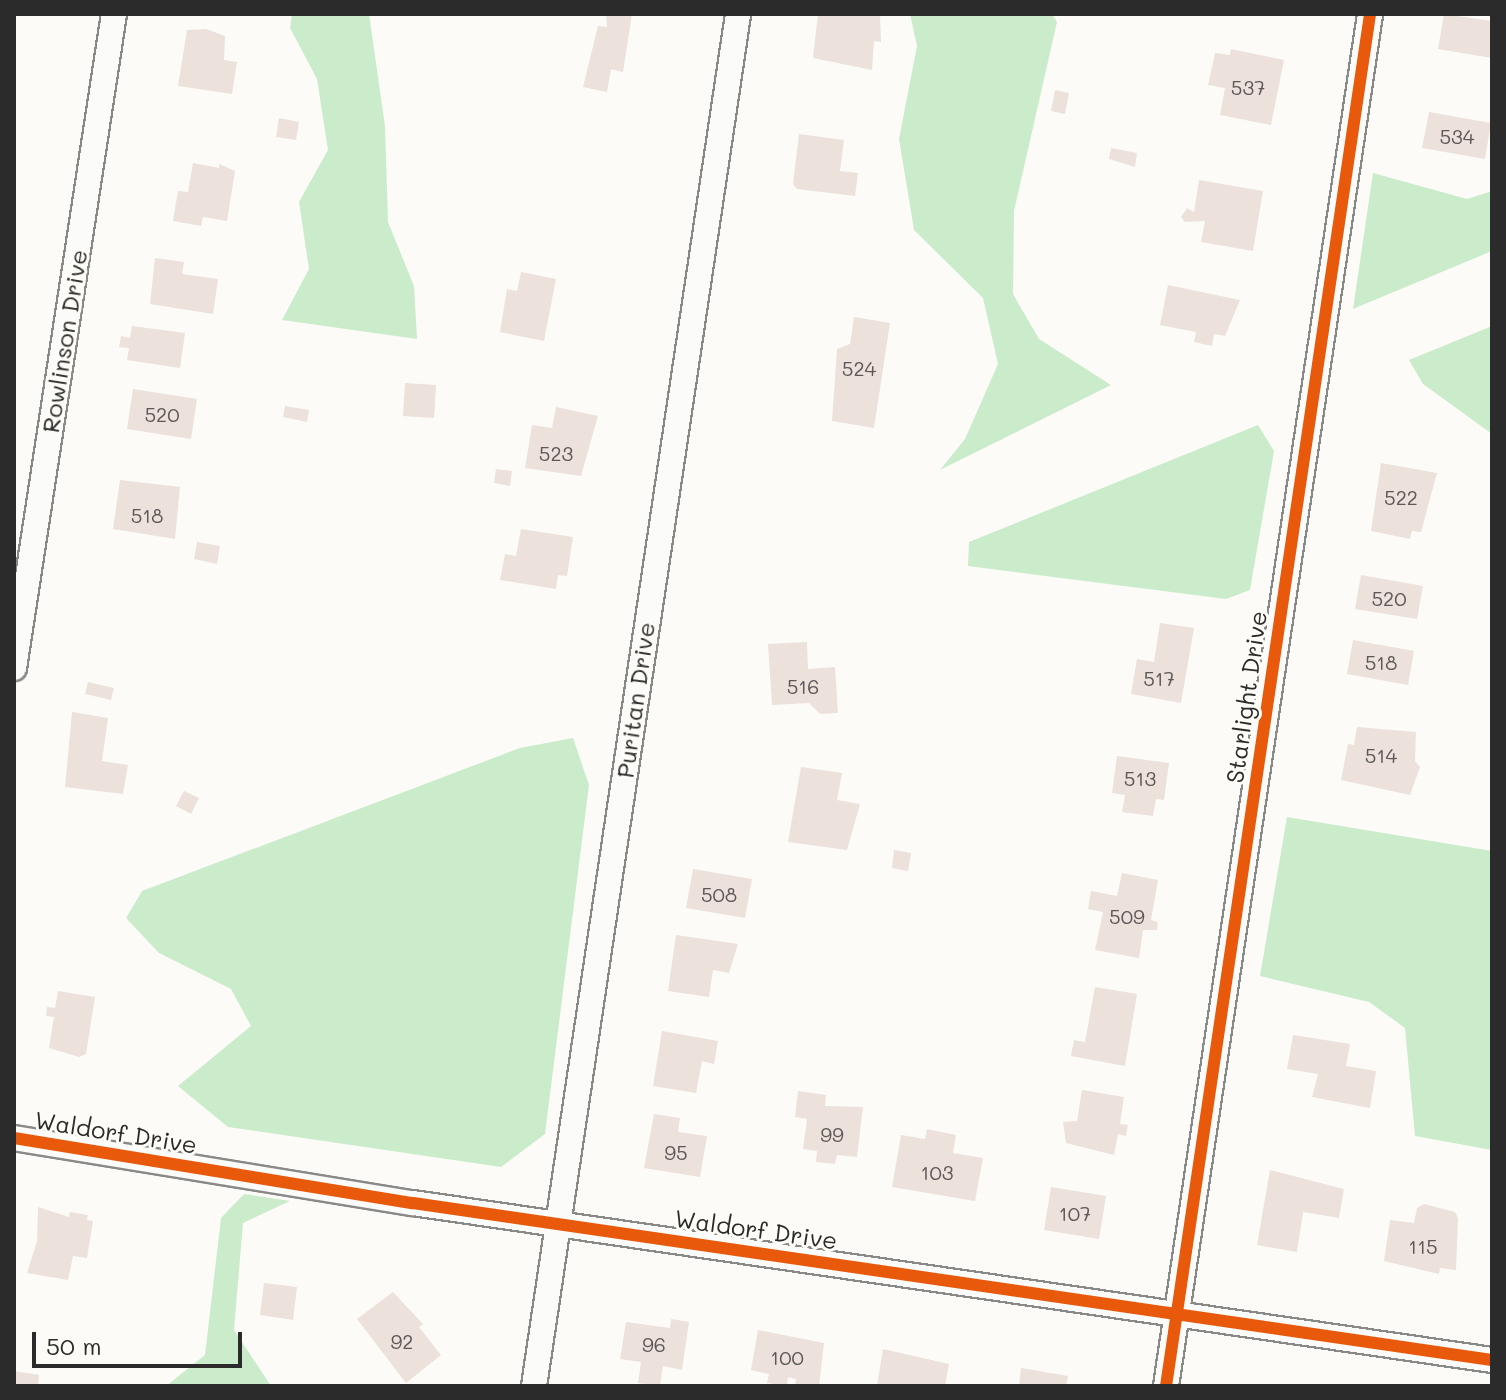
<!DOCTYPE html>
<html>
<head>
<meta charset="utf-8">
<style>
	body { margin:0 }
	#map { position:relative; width:1506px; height:1400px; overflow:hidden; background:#fcfbf8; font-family:Mali,sans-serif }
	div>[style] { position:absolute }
	.green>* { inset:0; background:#caeccb }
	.building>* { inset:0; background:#ece1db }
	.roads { filter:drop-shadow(2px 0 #898987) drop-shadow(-2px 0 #898987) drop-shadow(0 2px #898987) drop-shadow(0 -2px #898987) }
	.street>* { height:24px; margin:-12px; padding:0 12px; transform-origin:12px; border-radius:12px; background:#fbfbf9 }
	.cycleway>* { height:12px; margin:-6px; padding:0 6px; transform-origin:6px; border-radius:6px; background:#e8590c }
	span { translate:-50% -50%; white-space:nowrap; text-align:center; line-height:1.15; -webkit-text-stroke:6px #fdfcf7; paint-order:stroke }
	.number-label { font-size:20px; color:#5b5857 }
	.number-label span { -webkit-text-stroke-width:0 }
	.street-label { font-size:24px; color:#2b2b2b }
	.frame { position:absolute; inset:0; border:16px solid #2b2b2b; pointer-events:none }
	.scale { position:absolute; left:32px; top:1332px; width:210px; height:36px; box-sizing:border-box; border:4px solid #2b2b2b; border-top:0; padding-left:10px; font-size:24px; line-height:28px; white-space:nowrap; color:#2b2b2b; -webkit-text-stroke:6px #fdfcf7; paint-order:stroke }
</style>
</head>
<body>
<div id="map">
	<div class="green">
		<div style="clip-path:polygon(292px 14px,369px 14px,385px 126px,388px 222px,414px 286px,417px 339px,282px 320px,309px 269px,299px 202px,328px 150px,317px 79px,290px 28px)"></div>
		<div style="clip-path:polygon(910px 14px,1052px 14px,1057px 22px,1014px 211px,1013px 294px,1039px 339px,1111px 385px,940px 470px,965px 439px,998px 364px,983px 298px,914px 230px,899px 139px,917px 46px)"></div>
		<div style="clip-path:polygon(1373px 173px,1467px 199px,1492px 191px,1492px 251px,1353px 309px)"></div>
		<div style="clip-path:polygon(1492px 326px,1492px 434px,1423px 384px,1409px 360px)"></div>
		<div style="clip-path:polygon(1258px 425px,1274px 451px,1250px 590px,1226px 599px,968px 566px,969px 542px)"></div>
		<div style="clip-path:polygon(573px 738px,589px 785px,545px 1134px,501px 1167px,228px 1127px,178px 1086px,251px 1026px,231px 989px,159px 953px,126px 918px,142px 891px,520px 748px)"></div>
		<div style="clip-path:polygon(1287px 817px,1492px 851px,1492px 1150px,1415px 1136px,1405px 1028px,1369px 1002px,1260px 976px)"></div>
		<div style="clip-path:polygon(244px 1194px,290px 1201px,243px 1223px,234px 1330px,271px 1386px,166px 1386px,205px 1355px,221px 1218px)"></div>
	</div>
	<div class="building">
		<div style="clip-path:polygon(606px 14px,632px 14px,623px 72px,611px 69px,607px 92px,583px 87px,598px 26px,607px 27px)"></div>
		<div style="clip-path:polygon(818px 14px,880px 14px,881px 42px,874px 41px,872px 70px,813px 58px)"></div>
		<div style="clip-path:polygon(1444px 14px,1492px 21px,1492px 58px,1438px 49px)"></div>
		<div style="clip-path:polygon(206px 29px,225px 36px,224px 60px,237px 62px,232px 94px,178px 86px,187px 30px)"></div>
		<div style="clip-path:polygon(1231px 49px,1284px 60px,1271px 125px,1220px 115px,1225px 88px,1208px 85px,1215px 53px,1230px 55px)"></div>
		<div style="clip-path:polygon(1055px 90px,1069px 93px,1065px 114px,1051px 111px)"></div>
		<div style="clip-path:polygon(1429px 112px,1491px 123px,1485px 159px,1422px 148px)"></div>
		<div style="clip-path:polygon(279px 118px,299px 122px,296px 140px,276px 137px)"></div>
		<div style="clip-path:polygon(799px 134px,844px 140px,840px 171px,858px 173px,855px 196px,797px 189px,793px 184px)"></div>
		<div style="clip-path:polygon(1111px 148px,1137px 153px,1135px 167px,1109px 159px)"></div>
		<div style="clip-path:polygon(193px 163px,219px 168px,219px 164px,235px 171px,227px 221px,203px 217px,201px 226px,173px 221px,178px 191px,188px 192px)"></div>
		<div style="clip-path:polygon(1199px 180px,1263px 191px,1253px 251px,1201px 242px,1205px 221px,1185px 222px,1181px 217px,1187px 208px,1194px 212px)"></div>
		<div style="clip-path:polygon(155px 258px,184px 262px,182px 274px,218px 279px,213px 314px,150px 304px)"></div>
		<div style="clip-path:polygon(521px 272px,556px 279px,544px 341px,500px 332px,507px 289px,517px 291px)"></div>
		<div style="clip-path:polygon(1168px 285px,1240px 300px,1225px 336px,1214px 334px,1212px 346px,1194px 342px,1196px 332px,1160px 325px)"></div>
		<div style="clip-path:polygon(854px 317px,890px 323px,874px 428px,832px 421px,837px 349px,850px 344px)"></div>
		<div style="clip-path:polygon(132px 326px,185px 333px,180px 368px,127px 360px,129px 348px,119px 347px,121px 336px,130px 338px)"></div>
		<div style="clip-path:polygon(405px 383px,436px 385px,434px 418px,403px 416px)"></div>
		<div style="clip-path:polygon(133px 389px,197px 399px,191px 439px,127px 429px)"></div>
		<div style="clip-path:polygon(285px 406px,309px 410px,307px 422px,283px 417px)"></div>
		<div style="clip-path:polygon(556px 407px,598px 416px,581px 476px,525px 468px,532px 425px,552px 428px)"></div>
		<div style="clip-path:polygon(1381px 463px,1437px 473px,1421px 532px,1412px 531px,1410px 539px,1371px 531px)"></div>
		<div style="clip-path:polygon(496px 469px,512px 471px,510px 486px,494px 483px)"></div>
		<div style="clip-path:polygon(120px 480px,180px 487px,175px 539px,113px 529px)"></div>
		<div style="clip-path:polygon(521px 529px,573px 537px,567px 576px,558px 575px,556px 589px,500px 580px,505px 554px,516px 556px)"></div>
		<div style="clip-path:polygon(197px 542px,220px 546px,217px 564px,194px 559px)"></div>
		<div style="clip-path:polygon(1361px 575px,1423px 586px,1417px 619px,1355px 609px)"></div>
		<div style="clip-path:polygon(1160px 623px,1194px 628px,1181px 703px,1131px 694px,1137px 659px,1154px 662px)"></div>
		<div style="clip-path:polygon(1353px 640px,1414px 651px,1408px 685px,1347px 674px)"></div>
		<div style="clip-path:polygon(807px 642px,808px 669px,835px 667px,838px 713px,820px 714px,809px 703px,772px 705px,768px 644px)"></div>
		<div style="clip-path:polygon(88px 682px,114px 688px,111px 700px,85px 694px)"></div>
		<div style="clip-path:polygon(72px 712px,108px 718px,102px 761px,128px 765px,123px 794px,65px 787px)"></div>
		<div style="clip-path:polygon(1357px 727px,1416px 732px,1415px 761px,1420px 767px,1410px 795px,1341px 780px,1348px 744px,1354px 745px)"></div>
		<div style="clip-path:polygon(1117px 756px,1169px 763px,1164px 800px,1156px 799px,1153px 816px,1122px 812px,1125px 795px,1112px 793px)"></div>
		<div style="clip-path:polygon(801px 767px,842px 773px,837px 800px,860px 804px,847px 850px,788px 842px)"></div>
		<div style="clip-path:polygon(184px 791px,199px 798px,191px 814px,176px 806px)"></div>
		<div style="clip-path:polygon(894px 850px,911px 853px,908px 871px,892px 868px)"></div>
		<div style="clip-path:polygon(693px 869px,752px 879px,745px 918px,686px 908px)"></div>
		<div style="clip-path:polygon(1122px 873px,1158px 880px,1151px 920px,1158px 922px,1157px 930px,1143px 930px,1139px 958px,1095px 950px,1103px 912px,1088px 909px,1091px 891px,1117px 896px)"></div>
		<div style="clip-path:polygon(676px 935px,738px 944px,729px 973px,713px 970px,709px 997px,668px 991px)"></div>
		<div style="clip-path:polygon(1095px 987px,1137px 994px,1125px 1066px,1071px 1056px,1074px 1040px,1085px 1042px)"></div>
		<div style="clip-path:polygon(58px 991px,95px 997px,86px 1054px,79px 1057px,49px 1048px,54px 1017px,46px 1016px,47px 1007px,55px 1008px)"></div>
		<div style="clip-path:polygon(662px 1031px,718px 1041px,714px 1064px,702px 1061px,696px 1093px,653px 1086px)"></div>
		<div style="clip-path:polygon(1293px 1035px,1350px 1044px,1346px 1066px,1376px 1071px,1370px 1108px,1312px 1097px,1318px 1074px,1287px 1069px)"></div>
		<div style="clip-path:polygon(1082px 1090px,1124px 1097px,1120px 1124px,1128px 1125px,1126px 1136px,1118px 1134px,1114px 1155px,1066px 1143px,1063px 1122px,1077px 1121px)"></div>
		<div style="clip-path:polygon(798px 1091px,826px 1095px,825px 1106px,863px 1107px,857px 1157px,837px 1155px,835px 1164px,816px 1162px,817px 1151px,803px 1149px,807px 1119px,795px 1117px)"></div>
		<div style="clip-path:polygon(654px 1114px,680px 1118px,678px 1132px,707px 1136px,700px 1177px,644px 1168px)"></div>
		<div style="clip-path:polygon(927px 1129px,956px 1135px,953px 1153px,983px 1158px,975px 1201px,892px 1187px,901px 1135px,925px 1139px)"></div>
		<div style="clip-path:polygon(1270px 1170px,1344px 1189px,1339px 1218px,1303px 1212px,1297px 1252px,1257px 1245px)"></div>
		<div style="clip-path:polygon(1051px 1187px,1106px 1196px,1099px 1239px,1044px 1230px)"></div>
		<div style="clip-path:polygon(1424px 1204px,1455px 1212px,1458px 1218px,1456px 1270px,1440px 1268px,1439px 1274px,1384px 1261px,1390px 1220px,1414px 1223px,1417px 1208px)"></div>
		<div style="clip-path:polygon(38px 1207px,69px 1217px,70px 1212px,88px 1215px,87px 1220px,93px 1221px,87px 1258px,73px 1256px,68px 1280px,27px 1273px,37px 1241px)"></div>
		<div style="clip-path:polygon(264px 1283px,297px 1287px,293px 1320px,260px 1315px)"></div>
		<div style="clip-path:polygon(393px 1292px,423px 1324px,419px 1327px,441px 1355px,406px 1383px,357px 1319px)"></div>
		<div style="clip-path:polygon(671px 1319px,689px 1322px,682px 1370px,663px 1366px,660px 1386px,638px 1383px,641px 1362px,620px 1359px,626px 1322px,670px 1328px)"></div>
		<div style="clip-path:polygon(758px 1330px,824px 1343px,819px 1386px,795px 1386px,796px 1379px,788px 1377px,787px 1386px,767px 1383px,769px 1374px,751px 1370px)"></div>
		<div style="clip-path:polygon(883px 1349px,949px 1364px,945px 1386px,877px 1386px)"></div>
		<div style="clip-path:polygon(1021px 1368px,1068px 1376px,1066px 1386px,1019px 1386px)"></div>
		<div style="clip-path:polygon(14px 1371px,39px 1375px,38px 1386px,14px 1386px)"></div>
	</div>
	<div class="roads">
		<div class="street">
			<div style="left:14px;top:668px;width:662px;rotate:-81.31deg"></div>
			<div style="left:14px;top:1138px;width:404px;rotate:9.3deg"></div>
			<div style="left:413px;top:1203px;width:1090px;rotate:8.28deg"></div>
			<div style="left:534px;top:1386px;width:1387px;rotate:-81.54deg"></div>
			<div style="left:1166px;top:1386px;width:1387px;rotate:-81.54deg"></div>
		</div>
	</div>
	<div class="cycleway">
		<div style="left:14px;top:1138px;width:404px;rotate:9.3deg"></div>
		<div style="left:413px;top:1203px;width:1090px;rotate:8.28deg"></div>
		<div style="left:1166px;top:1386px;width:1387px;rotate:-81.54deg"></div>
	</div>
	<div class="number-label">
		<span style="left:1248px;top:87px">537</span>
		<span style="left:1457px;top:136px">534</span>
		<span style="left:859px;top:368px">524</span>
		<span style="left:162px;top:414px">520</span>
		<span style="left:556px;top:453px">523</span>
		<span style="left:1401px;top:497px">522</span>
		<span style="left:147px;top:515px">518</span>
		<span style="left:1389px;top:598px">520</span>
		<span style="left:1381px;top:662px">518</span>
		<span style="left:1159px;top:678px">517</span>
		<span style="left:803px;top:686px">516</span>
		<span style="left:1381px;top:755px">514</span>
		<span style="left:1140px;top:778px">513</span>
		<span style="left:719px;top:894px">508</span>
		<span style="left:1127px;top:916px">509</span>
		<span style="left:832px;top:1134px">99</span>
		<span style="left:676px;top:1152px">95</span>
		<span style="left:937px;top:1172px">103</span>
		<span style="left:1075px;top:1213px">107</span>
		<span style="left:1423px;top:1246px">115</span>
		<span style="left:402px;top:1341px">92</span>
		<span style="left:654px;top:1344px">96</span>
		<span style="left:787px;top:1357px">100</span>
	</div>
	<div class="street-label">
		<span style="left:64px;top:341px;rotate:-81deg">Rowlinson Drive</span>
		<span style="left:1246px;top:697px;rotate:-82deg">Starlight Drive</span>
		<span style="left:635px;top:700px;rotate:-82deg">Puritan Drive</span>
		<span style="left:116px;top:1132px;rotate:9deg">Waldorf Drive</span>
		<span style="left:756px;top:1229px;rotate:8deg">Waldorf Drive</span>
	</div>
	<div class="frame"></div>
	<div class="scale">50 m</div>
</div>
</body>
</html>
